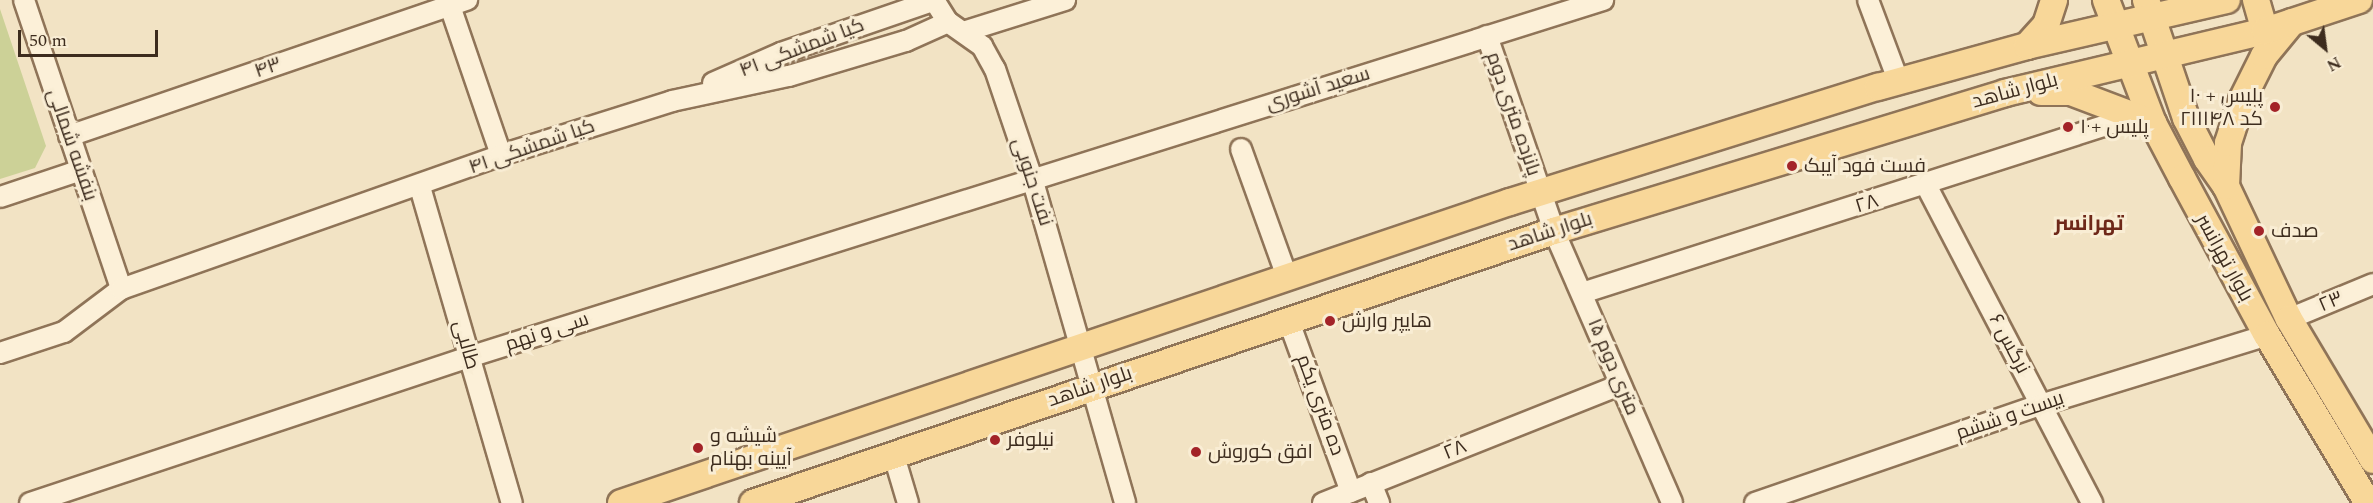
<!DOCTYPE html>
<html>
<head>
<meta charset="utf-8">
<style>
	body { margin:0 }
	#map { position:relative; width:2373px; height:503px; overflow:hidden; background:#f2e3c4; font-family:Spectral,Cairo,serif }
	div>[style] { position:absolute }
	.green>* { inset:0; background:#ccd197 }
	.roads { filter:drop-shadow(2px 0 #8f7458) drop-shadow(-2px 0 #8f7458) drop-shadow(0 2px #8f7458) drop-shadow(0 -2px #8f7458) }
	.minor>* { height:20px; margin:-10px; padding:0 10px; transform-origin:10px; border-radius:10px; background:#fcf0d8 }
	.major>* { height:26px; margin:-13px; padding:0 13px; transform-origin:13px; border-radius:13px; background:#f8d799 }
	.dots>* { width:16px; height:16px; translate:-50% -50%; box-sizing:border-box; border:3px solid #f9edd4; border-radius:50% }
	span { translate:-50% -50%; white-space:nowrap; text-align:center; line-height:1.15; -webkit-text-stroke:6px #f9edd4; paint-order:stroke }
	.street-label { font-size:20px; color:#3d2c1e }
	.poi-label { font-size:20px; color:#3d2c1e }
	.right { translate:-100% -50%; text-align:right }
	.left { translate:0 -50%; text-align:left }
	.neighbourhood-label { font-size:21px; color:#6e2819; font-weight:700 }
	.north { position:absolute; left:2295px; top:18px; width:60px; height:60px; -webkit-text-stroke:4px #f9edd4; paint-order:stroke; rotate:151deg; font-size:16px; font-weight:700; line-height:24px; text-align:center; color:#3d2c1e }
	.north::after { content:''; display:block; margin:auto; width:21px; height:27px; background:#3d2c1e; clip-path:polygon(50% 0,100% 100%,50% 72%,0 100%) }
	.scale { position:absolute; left:18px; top:30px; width:140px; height:27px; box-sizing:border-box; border:3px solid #3d2c1e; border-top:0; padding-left:8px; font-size:18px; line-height:21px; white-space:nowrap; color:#3d2c1e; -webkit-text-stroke:4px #f9edd4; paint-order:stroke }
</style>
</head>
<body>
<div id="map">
	<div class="green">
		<div style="clip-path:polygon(0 9px,46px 146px,35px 168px,0 179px)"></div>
	</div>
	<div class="roads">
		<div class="minor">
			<div style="left:24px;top:0;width:305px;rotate:71.4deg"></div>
			<div style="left:934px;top:0;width:26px;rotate:58deg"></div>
			<div style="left:948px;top:22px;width:42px;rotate:35.2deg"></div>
			<div style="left:982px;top:46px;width:26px;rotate:61deg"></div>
			<div style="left:995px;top:69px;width:115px;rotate:71.3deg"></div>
			<div style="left:1032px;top:178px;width:338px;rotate:74deg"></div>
			<div style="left:1868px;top:0;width:85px;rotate:69.4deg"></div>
			<div style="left:450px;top:6px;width:157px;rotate:71.1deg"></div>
			<div style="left:963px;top:32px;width:107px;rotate:-17.4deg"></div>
			<div style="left:1487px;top:36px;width:206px;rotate:71deg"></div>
			<div style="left:1554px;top:231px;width:296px;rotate:66.5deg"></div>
			<div style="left:713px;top:83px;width:74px;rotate:-23.8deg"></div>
			<div style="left:781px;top:53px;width:163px;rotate:-19deg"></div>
			<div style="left:69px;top:136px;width:421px;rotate:-18.9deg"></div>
			<div style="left:1241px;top:149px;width:136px;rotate:70.2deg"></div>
			<div style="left:1926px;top:185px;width:359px;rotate:62.4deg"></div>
			<div style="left:420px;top:187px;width:329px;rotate:73.8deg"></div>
			<div style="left:0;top:197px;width:85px;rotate:-18.4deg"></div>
			<div style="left:1582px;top:293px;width:564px;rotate:-17.76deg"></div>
			<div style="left:2119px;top:121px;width:22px;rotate:3deg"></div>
			<div style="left:1288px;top:319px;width:184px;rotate:70deg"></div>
			<div style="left:2289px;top:319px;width:91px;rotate:-22.6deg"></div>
			<div style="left:0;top:353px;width:67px;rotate:-18.2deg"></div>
			<div style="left:64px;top:332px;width:71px;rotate:-37deg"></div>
			<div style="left:121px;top:289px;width:403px;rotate:-19.4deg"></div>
			<div style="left:501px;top:155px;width:179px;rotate:-17.5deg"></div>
			<div style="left:672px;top:101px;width:120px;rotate:-12.1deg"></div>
			<div style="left:789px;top:76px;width:122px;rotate:-16.7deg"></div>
			<div style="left:906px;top:41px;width:46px;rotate:-24.3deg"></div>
			<div style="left:894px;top:456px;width:49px;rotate:73.4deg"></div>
			<div style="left:1371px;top:483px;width:22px;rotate:68deg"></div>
			<div style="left:30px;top:503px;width:463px;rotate:-18.4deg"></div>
			<div style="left:469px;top:357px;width:1189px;rotate:-17.47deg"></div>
			<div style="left:1323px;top:503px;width:320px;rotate:-21.7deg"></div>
			<div style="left:1755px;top:503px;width:301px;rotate:-19deg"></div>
			<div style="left:2040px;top:405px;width:238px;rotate:-17.1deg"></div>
		</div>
		<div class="major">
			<div style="left:2106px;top:0;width:132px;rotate:69.1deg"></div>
			<div style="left:2153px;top:123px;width:62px;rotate:62.2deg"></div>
			<div style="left:2182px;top:178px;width:179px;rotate:61.6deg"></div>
			<div style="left:2267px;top:335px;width:196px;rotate:59deg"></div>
			<div style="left:2146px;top:0;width:125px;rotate:71.3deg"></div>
			<div style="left:2186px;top:118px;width:46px;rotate:62.9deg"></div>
			<div style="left:2207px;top:159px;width:33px;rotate:55deg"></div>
			<div style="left:2226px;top:186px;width:147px;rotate:64.7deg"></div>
			<div style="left:2289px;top:319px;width:164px;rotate:59.2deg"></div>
			<div style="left:2256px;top:0;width:32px;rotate:74deg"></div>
			<div style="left:2027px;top:46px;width:28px;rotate:-48deg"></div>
			<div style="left:2046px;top:25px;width:26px;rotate:-72deg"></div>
			<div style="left:2041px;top:92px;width:30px"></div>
			<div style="left:2071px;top:92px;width:88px;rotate:20.7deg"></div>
			<div style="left:2226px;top:186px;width:43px;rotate:-87.3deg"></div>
			<div style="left:2228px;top:143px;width:45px;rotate:-72deg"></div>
			<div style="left:2242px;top:100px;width:49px;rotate:-63.4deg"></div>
			<div style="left:2264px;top:56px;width:44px;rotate:-50.5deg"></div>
			<div style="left:621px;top:503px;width:939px;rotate:-18.71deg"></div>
			<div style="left:1510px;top:202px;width:386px;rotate:-17.4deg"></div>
			<div style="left:1878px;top:87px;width:155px;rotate:-15.4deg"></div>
			<div style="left:2027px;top:46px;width:205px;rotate:-13deg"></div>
			<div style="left:753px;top:503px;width:846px;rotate:-18.76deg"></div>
			<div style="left:1554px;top:231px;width:472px;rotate:-17deg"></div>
			<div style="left:2005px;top:93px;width:267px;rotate:-13.4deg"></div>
			<div style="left:2265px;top:31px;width:99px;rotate:-18.3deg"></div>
		</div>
	</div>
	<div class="dots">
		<div style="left:2275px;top:107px;background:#a32328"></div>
		<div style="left:2068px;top:127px;background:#a32328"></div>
		<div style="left:1792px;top:166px;background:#a32328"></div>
		<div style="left:2259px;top:231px;background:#a32328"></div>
		<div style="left:1330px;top:321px;background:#a32328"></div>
		<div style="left:995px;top:440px;background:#a32328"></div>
		<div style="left:698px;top:448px;background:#a32328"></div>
		<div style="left:1196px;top:452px;background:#a32328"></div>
	</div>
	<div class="street-label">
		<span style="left:802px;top:48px;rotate:-21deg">کیا شمشکی ۴۱</span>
		<span style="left:268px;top:68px;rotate:-19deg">۴۳</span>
		<span style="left:1318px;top:89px;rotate:-17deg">سعید آشوری</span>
		<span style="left:2015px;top:91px;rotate:-15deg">بلوار شاهد</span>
		<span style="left:1513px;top:114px;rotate:71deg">پانزده متری دوم</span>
		<span style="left:72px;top:145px;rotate:71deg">بنفشه شمالی</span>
		<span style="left:532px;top:147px;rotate:-19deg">۴۱ کیا شمشکی</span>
		<span style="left:1032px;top:182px;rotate:72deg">نفت جنوبی</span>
		<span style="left:1867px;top:204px;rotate:-17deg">۲۸</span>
		<span style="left:1550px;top:232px;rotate:-18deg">بلوار شاهد</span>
		<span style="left:2224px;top:258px;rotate:61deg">بلوار تهرانسر</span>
		<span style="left:2331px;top:302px;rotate:-23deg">۲۳</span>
		<span style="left:547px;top:332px;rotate:-18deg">سی و نهم</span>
		<span style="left:2009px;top:344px;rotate:62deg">نرگس ۶</span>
		<span style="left:466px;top:345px;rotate:74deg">طالبی</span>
		<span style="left:1613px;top:367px;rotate:67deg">۱۵ متری دوم</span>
		<span style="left:1090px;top:387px;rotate:-19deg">بلوار شاهد</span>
		<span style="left:1320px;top:405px;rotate:70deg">ده متری یکم</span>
		<span style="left:2010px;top:416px;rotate:-19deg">بیست و ششم</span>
		<span style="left:1455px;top:450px;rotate:-22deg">۲۸</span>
	</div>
	<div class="poi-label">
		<span class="right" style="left:2263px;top:108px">پلیس + ۱۰<br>کد ۲۱۱۱۴۸</span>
		<span class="left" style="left:2080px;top:127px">پلیس +۱۰</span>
		<span class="left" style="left:1804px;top:166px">فست فود آیبک</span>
		<span class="left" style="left:2271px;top:231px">صدف</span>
		<span class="left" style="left:1342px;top:321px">هایپر وارش</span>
		<span class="left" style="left:710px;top:448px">شیشه و<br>آیینه بهنام</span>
		<span class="left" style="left:1007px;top:440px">نیلوفر</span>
		<span class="left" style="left:1208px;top:452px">افق کوروش</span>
	</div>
	<div class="neighbourhood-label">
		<span style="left:2089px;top:224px">تهرانسر</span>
	</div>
	<div class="north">N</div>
	<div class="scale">50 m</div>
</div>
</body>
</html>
